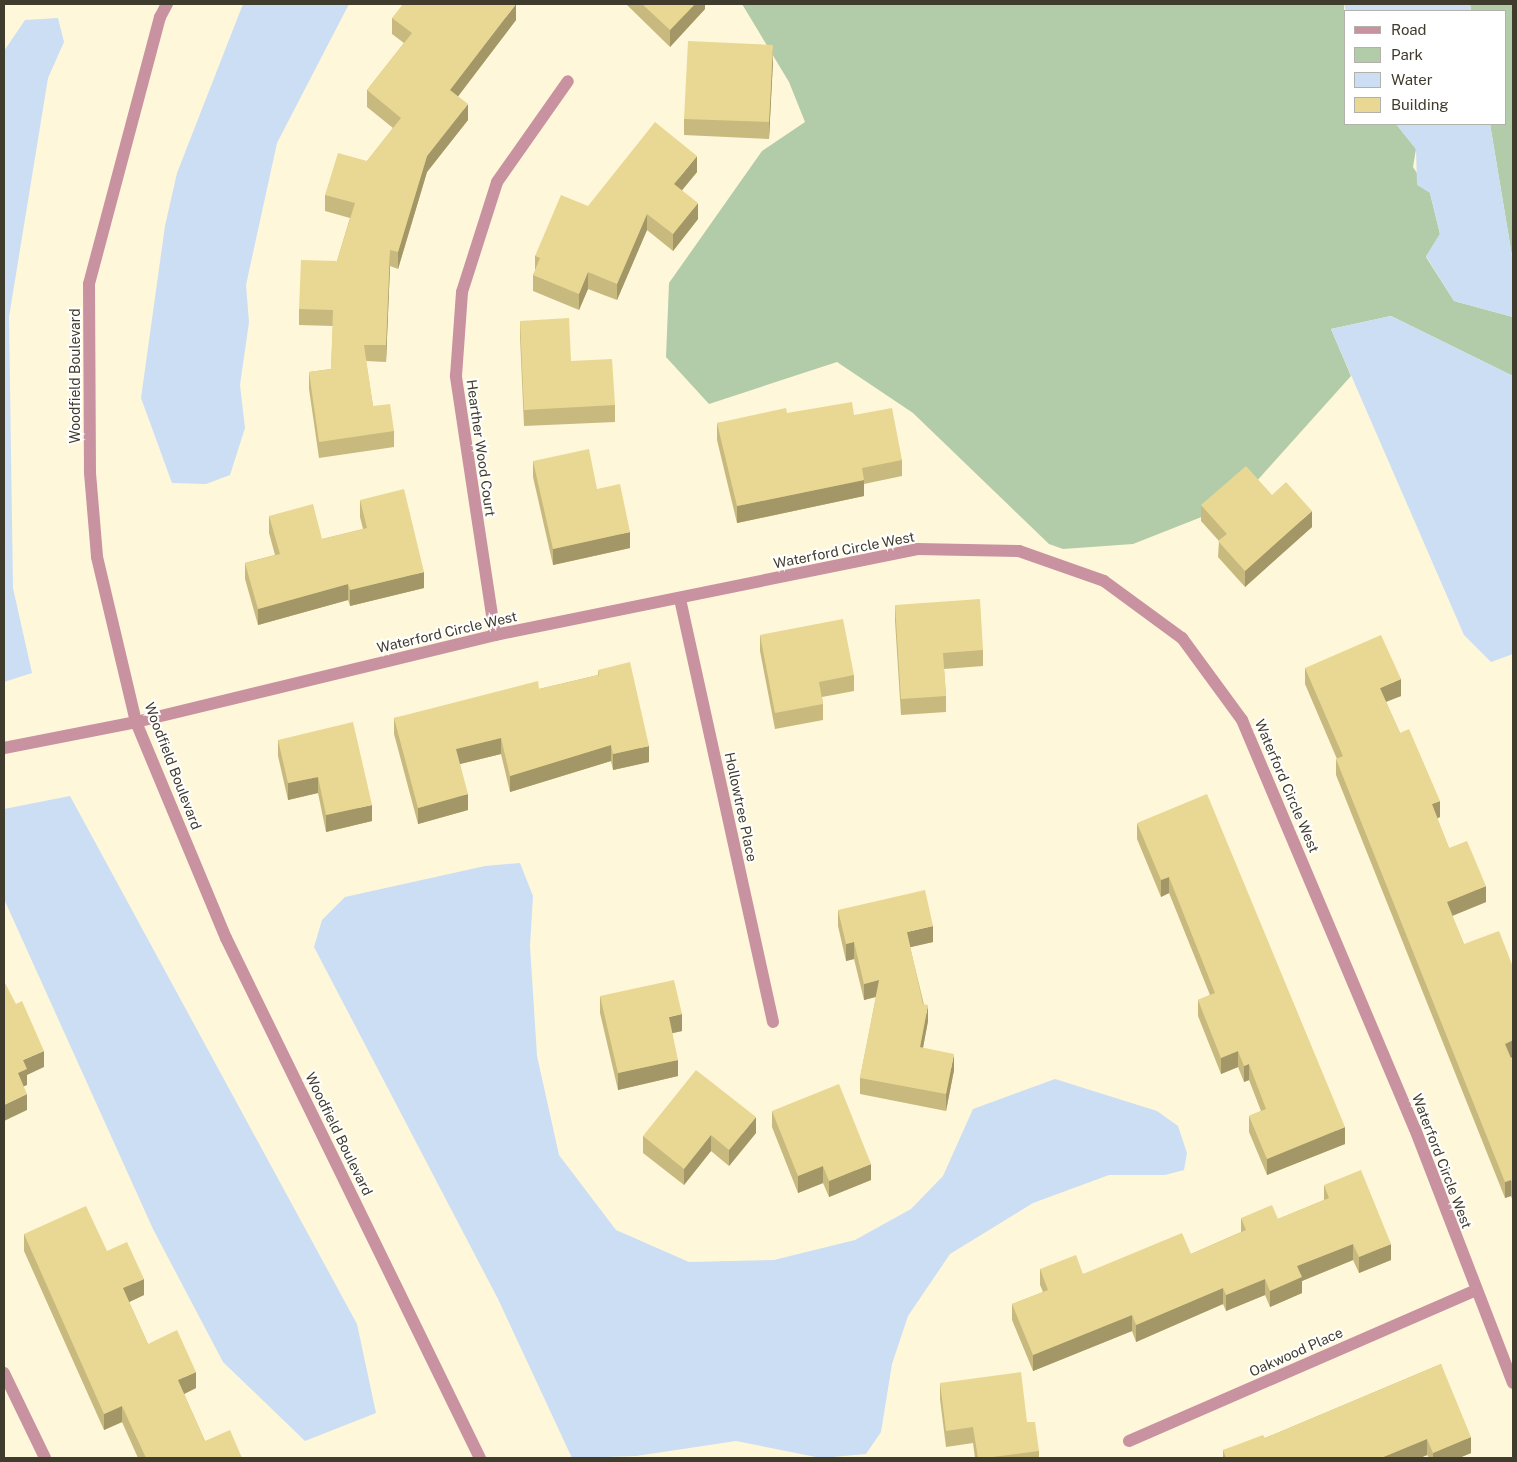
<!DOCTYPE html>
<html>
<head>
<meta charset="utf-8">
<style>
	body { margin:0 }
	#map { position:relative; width:1517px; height:1462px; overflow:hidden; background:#fef7da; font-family:"Public Sans",sans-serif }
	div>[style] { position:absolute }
	.green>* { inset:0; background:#b2cca9 }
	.water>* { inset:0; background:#cbdef4 }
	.minor>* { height:12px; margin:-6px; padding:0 6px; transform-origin:6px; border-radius:6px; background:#c892a1 }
	.wall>* { inset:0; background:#c8ba7e }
	.shaded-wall>* { inset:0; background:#a39767 }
	.building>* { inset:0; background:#e9d893 }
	span { translate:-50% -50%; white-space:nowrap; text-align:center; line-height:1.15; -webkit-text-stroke:4px #fff; paint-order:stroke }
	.street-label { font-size:14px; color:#3f3b2d }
	.frame { position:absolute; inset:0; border:5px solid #3f3b2d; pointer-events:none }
	.legend { position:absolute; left:1344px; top:10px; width:162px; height:115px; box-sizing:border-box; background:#fff; border:1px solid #b2b1ab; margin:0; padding:6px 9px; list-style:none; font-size:15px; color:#3f3b2d }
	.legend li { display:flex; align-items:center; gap:10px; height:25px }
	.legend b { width:25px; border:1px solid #b2b1ab }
</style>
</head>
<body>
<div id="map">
	<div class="green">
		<div style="clip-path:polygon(742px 4px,1344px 4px,1346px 124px,1396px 124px,1416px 149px,1413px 167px,1430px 193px,1440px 234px,1426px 257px,1454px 301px,1513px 317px,1513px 376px,1391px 316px,1331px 329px,1351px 376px,1237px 503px,1133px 544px,1063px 549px,1049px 544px,913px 413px,837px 362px,709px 404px,666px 357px,669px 283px,762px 151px,805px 122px,789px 82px)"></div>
		<div style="clip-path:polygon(1470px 4px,1513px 4px,1513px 262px,1490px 124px,1506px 124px,1506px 11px,1471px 11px)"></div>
	</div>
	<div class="water">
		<div style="clip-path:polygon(243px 4px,349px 4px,277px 143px,246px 285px,249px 322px,240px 385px,245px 428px,230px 475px,206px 484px,172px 483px,141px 398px,165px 226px,177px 173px)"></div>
		<div style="clip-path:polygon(1344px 4px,1470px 4px,1471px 11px,1346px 11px)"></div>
		<div style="clip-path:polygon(58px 18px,64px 42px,48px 78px,9px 317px,13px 588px,32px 673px,4px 682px,4px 51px,25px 20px)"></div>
		<div style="clip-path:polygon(1396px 124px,1490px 124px,1513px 262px,1513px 317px,1454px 301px,1426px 256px,1440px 234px,1430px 193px,1417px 185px,1416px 149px)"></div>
		<div style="clip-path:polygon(1391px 316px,1513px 376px,1513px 654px,1491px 662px,1464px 635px,1331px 329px)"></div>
		<div style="clip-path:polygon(70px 796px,357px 1324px,376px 1413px,305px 1441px,223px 1362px,153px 1229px,4px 899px,4px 809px)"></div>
		<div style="clip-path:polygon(520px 863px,533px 896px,530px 946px,537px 1056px,559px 1155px,616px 1230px,689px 1262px,774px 1260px,855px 1240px,911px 1209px,943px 1176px,973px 1109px,1055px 1079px,1157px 1111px,1178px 1126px,1187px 1153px,1184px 1170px,1165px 1175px,1109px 1175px,1033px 1203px,950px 1254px,908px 1316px,892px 1364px,881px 1432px,866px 1454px,821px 1458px,736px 1441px,636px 1456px,572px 1458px,498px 1299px,314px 947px,322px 920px,345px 897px,485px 866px)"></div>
	</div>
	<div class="minor">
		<div style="left:167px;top:4px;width:15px;rotate:118deg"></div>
		<div style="left:160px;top:17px;width:276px;rotate:104.9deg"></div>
		<div style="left:89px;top:284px;width:189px;rotate:89.7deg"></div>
		<div style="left:90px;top:473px;width:84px;rotate:85.2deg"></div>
		<div style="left:97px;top:557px;width:170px;rotate:76.7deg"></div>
		<div style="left:136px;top:722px;width:234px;rotate:67.4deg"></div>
		<div style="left:226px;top:938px;width:579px;rotate:63.97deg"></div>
		<div style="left:680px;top:599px;width:433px;rotate:77.6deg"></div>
		<div style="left:495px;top:635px;width:262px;rotate:-98.6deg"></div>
		<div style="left:456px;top:376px;width:84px;rotate:-85.9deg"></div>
		<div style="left:462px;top:292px;width:115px;rotate:-72.3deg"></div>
		<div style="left:497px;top:182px;width:123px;rotate:-54.9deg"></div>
		<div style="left:4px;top:748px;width:135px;rotate:-11.1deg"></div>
		<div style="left:136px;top:722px;width:369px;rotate:-13.6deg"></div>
		<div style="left:495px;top:635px;width:431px;rotate:-11.5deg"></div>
		<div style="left:917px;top:549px;width:102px;rotate:1.1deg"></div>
		<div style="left:1019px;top:551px;width:90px;rotate:19.4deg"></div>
		<div style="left:1104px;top:581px;width:97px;rotate:36.2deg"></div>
		<div style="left:1182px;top:638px;width:102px;rotate:53.8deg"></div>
		<div style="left:1242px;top:720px;width:444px;rotate:67.1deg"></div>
		<div style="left:1415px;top:1129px;width:272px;rotate:68.9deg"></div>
		<div style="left:4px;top:1373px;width:94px;rotate:64.2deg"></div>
		<div style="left:1129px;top:1441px;width:378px;rotate:-23.5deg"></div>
	</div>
	<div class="wall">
		<div style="clip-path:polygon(626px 4px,705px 4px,705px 9px,670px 47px)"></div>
		<div style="clip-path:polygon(451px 5px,516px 20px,458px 96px,468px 120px,427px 172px,398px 269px,390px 266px,386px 362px,366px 361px,373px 406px,394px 431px,394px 447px,319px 458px,309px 389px,309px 372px,331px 369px,333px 326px,299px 325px,299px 309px,337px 261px,350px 218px,325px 211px,325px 195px,367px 161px,393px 128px,367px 107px,367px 90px,404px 43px,392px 34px,392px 18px)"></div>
		<div style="clip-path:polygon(773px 61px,769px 139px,684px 135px,684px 119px)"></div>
		<div style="clip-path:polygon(697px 172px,682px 190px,698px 219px,673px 251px,647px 230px,617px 300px,588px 289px,579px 310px,533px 291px,533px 275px,535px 271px,535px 256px,588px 206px)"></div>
		<div style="clip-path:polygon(520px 321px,571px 361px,615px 405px,615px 422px,524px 426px,520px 337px)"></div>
		<div style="clip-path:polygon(787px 413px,854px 415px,902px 460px,902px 476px,864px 484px,864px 496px,737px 523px,717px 440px,717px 423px)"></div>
		<div style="clip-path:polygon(533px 461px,597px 489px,630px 548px,553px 565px,533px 477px)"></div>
		<div style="clip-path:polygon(1272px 495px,1312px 527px,1245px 587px,1218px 557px,1219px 541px,1201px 521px,1201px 505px)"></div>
		<div style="clip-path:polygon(360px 500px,424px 588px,350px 606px,348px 600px,258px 625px,245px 579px,245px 563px,275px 555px,269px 533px,269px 516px,322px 539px,363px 529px,360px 517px)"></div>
		<div style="clip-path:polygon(895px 605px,983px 650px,983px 666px,944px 669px,946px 696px,946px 712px,901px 715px,895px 621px)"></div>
		<div style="clip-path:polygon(760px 635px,854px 675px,854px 691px,822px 697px,823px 704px,823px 720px,775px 729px,760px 651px)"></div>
		<div style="clip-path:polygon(1305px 668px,1401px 696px,1386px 702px,1400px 733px,1440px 817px,1437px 818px,1449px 848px,1486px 902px,1452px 916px,1464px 944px,1513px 967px,1513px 1057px,1511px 1058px,1513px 1063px,1513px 1201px,1511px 1196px,1505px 1198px,1336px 775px,1336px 759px,1337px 759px,1305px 684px)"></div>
		<div style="clip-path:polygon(598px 670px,649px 762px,613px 770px,611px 761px,510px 792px,501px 754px,460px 764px,468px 810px,418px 824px,394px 734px,394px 718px,539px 689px,598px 675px)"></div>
		<div style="clip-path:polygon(278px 740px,372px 821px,326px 832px,318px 793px,288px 800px,278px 756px)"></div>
		<div style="clip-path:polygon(1137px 823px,1345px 1144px,1267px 1175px,1249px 1132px,1249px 1116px,1261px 1111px,1249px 1080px,1244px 1082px,1238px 1067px,1221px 1074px,1198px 1016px,1198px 1000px,1210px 995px,1169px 893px,1161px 897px,1137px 839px)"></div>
		<div style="clip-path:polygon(838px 910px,933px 942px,910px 947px,928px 1021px,923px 1048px,954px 1070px,946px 1111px,860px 1094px,860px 1078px,876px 997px,864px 1000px,854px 959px,846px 961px,838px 926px)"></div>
		<div style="clip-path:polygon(600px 996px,682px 1031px,672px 1033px,678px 1076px,618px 1090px,600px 1013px)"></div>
		<div style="clip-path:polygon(772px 1111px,871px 1180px,829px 1197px,823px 1183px,798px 1193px,772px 1127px)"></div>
		<div style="clip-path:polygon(756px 1133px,729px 1166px,711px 1151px,684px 1185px,643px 1153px,643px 1136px)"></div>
		<div style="clip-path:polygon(1324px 1185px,1391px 1260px,1359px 1273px,1353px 1260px,1302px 1281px,1302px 1293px,1270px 1307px,1265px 1295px,1226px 1311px,1223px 1304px,1136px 1342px,1132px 1331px,1033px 1371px,1012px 1320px,1012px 1304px,1043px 1292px,1040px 1285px,1040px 1269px,1083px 1274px,1191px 1254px,1241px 1232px,1241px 1218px,1278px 1219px,1324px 1200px)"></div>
		<div style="clip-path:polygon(24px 1234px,107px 1251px,144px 1295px,129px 1302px,148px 1344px,196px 1388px,184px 1394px,205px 1441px,242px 1458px,138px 1458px,122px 1422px,104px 1430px,24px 1251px)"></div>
		<div style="clip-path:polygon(1441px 1364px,1471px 1453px,1459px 1458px,1429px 1458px,1427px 1455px,1420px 1458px,1223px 1458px,1223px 1450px,1265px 1438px)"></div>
		<div style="clip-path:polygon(940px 1383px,1027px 1422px,1039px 1451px,1039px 1458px,975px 1458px,973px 1443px,946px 1447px,940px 1399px)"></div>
	</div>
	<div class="shaded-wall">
		<div style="clip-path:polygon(516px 4px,516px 20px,450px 107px,450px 90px)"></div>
		<div style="clip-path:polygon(695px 4px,705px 4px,705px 9px,670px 47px,670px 30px)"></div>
		<div style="clip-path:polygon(773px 45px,773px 61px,769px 139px,769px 122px)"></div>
		<div style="clip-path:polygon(468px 104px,468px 120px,427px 172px,398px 269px,398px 252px,427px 156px)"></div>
		<div style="clip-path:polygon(697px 156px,697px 172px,674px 200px,674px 184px)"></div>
		<div style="clip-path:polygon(698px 203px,698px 219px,673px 251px,673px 234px)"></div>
		<div style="clip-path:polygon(647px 214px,647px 230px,617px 300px,617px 284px)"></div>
		<div style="clip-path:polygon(390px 250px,390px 266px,386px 362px,386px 345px)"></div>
		<div style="clip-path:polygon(588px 272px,588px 289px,579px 310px,579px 294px)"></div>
		<div style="clip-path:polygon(864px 480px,864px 496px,737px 523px,737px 506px)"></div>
		<div style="clip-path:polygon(1312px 511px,1312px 527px,1245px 587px,1245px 571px)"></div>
		<div style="clip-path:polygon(630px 532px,630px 548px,553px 565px,553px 549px)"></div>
		<div style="clip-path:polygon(424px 572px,424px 588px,350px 606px,350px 590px)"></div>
		<div style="clip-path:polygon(348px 584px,348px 600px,258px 625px,258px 609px)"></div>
		<div style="clip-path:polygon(1401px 679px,1401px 696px,1380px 704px,1380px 688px)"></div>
		<div style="clip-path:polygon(501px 738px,501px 754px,456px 765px,456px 749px)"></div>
		<div style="clip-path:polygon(611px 745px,611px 761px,510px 792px,510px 776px)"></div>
		<div style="clip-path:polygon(649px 746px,649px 762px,613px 770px,613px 754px)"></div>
		<div style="clip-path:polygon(318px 777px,318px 793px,288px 800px,288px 783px)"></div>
		<div style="clip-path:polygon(468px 794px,468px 810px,418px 824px,418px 808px)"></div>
		<div style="clip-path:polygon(1440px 801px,1440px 817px,1432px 821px,1432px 804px)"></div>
		<div style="clip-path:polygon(372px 805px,372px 821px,326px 832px,326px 815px)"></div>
		<div style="clip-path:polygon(1169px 877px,1169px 893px,1161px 897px,1161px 880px)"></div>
		<div style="clip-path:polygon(1486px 886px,1486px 902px,1447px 918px,1447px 902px)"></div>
		<div style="clip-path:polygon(933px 926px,933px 942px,907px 948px,907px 932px)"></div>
		<div style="clip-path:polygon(854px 942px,854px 959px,846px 961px,846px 944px)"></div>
		<div style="clip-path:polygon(879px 980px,879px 996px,864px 1000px,864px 984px)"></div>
		<div style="clip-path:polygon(928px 1005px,928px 1021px,920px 1063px,920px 1047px)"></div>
		<div style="clip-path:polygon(682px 1014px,682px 1031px,669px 1034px,669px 1017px)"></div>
		<div style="clip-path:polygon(1513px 1040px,1513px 1057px,1505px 1060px,1505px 1044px)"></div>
		<div style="clip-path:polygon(44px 1051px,44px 1067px,27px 1075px,27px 1085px,18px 1089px,18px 1073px,23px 1060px)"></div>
		<div style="clip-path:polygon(1238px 1051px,1238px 1067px,1221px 1074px,1221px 1058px)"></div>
		<div style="clip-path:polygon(954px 1054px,954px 1070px,946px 1111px,946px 1094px)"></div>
		<div style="clip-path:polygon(678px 1060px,678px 1076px,618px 1090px,618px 1073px)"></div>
		<div style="clip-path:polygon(1249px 1064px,1249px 1080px,1244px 1082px,1244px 1066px)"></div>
		<div style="clip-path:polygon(27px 1094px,27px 1110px,4px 1121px,4px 1105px)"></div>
		<div style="clip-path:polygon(756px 1117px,756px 1133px,729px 1166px,729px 1150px)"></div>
		<div style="clip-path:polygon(1345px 1127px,1345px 1144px,1267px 1175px,1267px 1159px)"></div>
		<div style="clip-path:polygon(711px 1135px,711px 1151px,684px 1185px,684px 1169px)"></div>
		<div style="clip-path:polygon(871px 1164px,871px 1180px,829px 1197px,829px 1181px)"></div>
		<div style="clip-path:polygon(823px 1166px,823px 1183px,798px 1193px,798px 1176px)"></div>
		<div style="clip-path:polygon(1511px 1180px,1511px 1196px,1505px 1198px,1505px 1182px)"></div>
		<div style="clip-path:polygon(1353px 1244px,1353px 1260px,1302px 1281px,1302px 1293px,1270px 1307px,1270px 1291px,1297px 1266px)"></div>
		<div style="clip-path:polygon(1391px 1244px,1391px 1260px,1359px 1273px,1359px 1257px)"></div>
		<div style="clip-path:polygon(144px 1279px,144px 1295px,123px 1305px,123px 1288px)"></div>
		<div style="clip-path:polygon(1265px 1279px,1265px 1295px,1226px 1311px,1226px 1295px)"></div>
		<div style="clip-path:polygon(1223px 1288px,1223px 1304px,1136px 1342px,1136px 1325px)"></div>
		<div style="clip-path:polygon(1132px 1315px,1132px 1331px,1033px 1371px,1033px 1355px)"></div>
		<div style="clip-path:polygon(196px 1372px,196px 1388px,178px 1397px,178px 1380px)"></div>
		<div style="clip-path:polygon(122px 1406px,122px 1422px,104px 1430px,104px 1414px)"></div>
		<div style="clip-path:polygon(1471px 1437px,1471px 1453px,1459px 1458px,1433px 1458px,1433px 1453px)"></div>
		<div style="clip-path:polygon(1427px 1439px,1427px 1455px,1420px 1458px,1381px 1458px)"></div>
	</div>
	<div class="building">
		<div style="clip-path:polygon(403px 4px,450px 4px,451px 5px,452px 4px,516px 4px,450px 90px,468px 104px,427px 156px,398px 252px,390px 250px,386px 345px,364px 345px,373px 406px,390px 404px,394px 431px,319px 442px,309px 372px,331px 369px,333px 310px,299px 309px,301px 260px,337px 261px,355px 203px,325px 195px,338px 153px,367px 161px,401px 118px,367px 90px,412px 33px,392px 18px)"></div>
		<div style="clip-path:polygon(642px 4px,695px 4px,670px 30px)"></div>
		<div style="clip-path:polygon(688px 41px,773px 45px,769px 122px,684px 119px)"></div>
		<div style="clip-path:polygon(655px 122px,697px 156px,674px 184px,698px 203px,673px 234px,647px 214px,617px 284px,588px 272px,579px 294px,533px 275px,540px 258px,535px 256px,561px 195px,588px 206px)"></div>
		<div style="clip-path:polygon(569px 318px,571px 361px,612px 359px,615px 405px,524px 410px,520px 321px)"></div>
		<div style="clip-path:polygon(852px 402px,854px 415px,892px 408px,902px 460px,862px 468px,864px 480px,737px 506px,717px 423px,786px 408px,787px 413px)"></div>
		<div style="clip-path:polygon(589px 449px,597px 489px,620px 484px,630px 532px,553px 549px,533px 461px)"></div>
		<div style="clip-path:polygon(1246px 466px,1272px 495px,1286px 482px,1312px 511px,1245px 571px,1218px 541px,1227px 534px,1201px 505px)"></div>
		<div style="clip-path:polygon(404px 489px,424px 572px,350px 590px,348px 584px,258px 609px,245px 563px,280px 554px,269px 516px,313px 504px,322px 539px,367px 528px,360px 500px)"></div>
		<div style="clip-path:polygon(980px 599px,983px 650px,943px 653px,946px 696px,901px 699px,895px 605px)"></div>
		<div style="clip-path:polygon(843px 619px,854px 675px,819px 682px,823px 704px,775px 713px,760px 635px)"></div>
		<div style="clip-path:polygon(1381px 635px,1401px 679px,1380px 688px,1400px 733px,1409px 729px,1440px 801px,1432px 804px,1449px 848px,1467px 841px,1486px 886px,1447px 902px,1464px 944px,1499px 931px,1513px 967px,1513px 1040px,1505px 1044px,1513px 1063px,1513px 1184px,1511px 1180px,1505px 1182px,1336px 759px,1343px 756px,1305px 668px)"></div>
		<div style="clip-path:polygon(630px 662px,649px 746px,613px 754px,611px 745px,510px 776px,501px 738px,456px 749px,468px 794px,418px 808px,394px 718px,538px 681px,539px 689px,599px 675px,598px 670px)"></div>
		<div style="clip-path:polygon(353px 722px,372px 805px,326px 815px,318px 777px,288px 783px,278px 740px)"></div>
		<div style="clip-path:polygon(1207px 794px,1345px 1127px,1267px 1159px,1249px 1116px,1266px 1109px,1249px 1064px,1244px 1066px,1238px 1051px,1221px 1058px,1198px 1000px,1215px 993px,1169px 877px,1161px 880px,1137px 823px)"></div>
		<div style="clip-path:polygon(925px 890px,933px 926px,907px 932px,923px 1004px,928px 1005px,920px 1047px,954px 1054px,946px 1094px,860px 1078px,879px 980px,864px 984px,854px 942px,846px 944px,838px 910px)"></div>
		<div style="clip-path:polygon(674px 980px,682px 1014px,669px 1017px,678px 1060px,618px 1073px,600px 996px)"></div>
		<div style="clip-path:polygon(4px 981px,16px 1004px,22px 1001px,44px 1051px,23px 1060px,27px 1069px,18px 1073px,27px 1094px,4px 1105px)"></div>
		<div style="clip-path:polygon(696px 1070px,756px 1117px,729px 1150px,711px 1135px,684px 1169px,643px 1136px)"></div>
		<div style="clip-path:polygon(839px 1084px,871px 1164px,829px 1181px,823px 1166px,798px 1176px,772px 1111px)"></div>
		<div style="clip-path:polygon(1361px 1170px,1391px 1244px,1359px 1257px,1353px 1244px,1297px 1266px,1302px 1277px,1270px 1291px,1265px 1279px,1226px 1295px,1223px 1288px,1136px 1325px,1132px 1315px,1033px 1355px,1012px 1304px,1048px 1290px,1040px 1269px,1076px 1255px,1083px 1274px,1182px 1233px,1191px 1254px,1246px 1230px,1241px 1218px,1272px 1205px,1278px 1219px,1329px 1198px,1324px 1185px)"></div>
		<div style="clip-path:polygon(86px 1206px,107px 1251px,127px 1242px,144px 1279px,123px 1288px,148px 1344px,177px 1330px,196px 1372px,178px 1380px,205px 1441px,230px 1430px,242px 1458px,146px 1458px,122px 1406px,104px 1414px,24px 1234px)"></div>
		<div style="clip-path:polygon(1441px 1364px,1471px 1437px,1433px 1453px,1427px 1439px,1381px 1458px,1226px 1458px,1223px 1450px,1263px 1435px,1265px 1438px)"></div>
		<div style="clip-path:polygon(1021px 1372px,1027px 1422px,1035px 1422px,1039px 1451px,985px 1458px,978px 1458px,973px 1427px,946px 1431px,940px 1383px)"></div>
	</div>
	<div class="street-label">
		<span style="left:75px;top:376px;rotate:-90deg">Woodfield Boulevard</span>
		<span style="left:481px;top:448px;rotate:82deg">Hearther Wood Court</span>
		<span style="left:844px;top:550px;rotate:-11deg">Waterford Circle West</span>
		<span style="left:447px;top:632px;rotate:-13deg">Waterford Circle West</span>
		<span style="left:173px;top:766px;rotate:69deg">Woodfield Boulevard</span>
		<span style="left:1287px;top:786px;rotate:67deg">Waterford Circle West</span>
		<span style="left:741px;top:807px;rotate:78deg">Hollowtree Place</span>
		<span style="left:339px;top:1134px;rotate:64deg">Woodfield Boulevard</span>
		<span style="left:1442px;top:1161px;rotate:69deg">Waterford Circle West</span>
		<span style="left:1296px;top:1352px;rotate:-24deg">Oakwood Place</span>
	</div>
	<div class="frame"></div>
	<ul class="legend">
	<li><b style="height:6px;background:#c892a1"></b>Road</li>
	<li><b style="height:14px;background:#b2cca9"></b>Park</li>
	<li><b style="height:14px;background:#cbdef4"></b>Water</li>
	<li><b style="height:14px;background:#e9d893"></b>Building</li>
	</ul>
</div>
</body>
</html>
